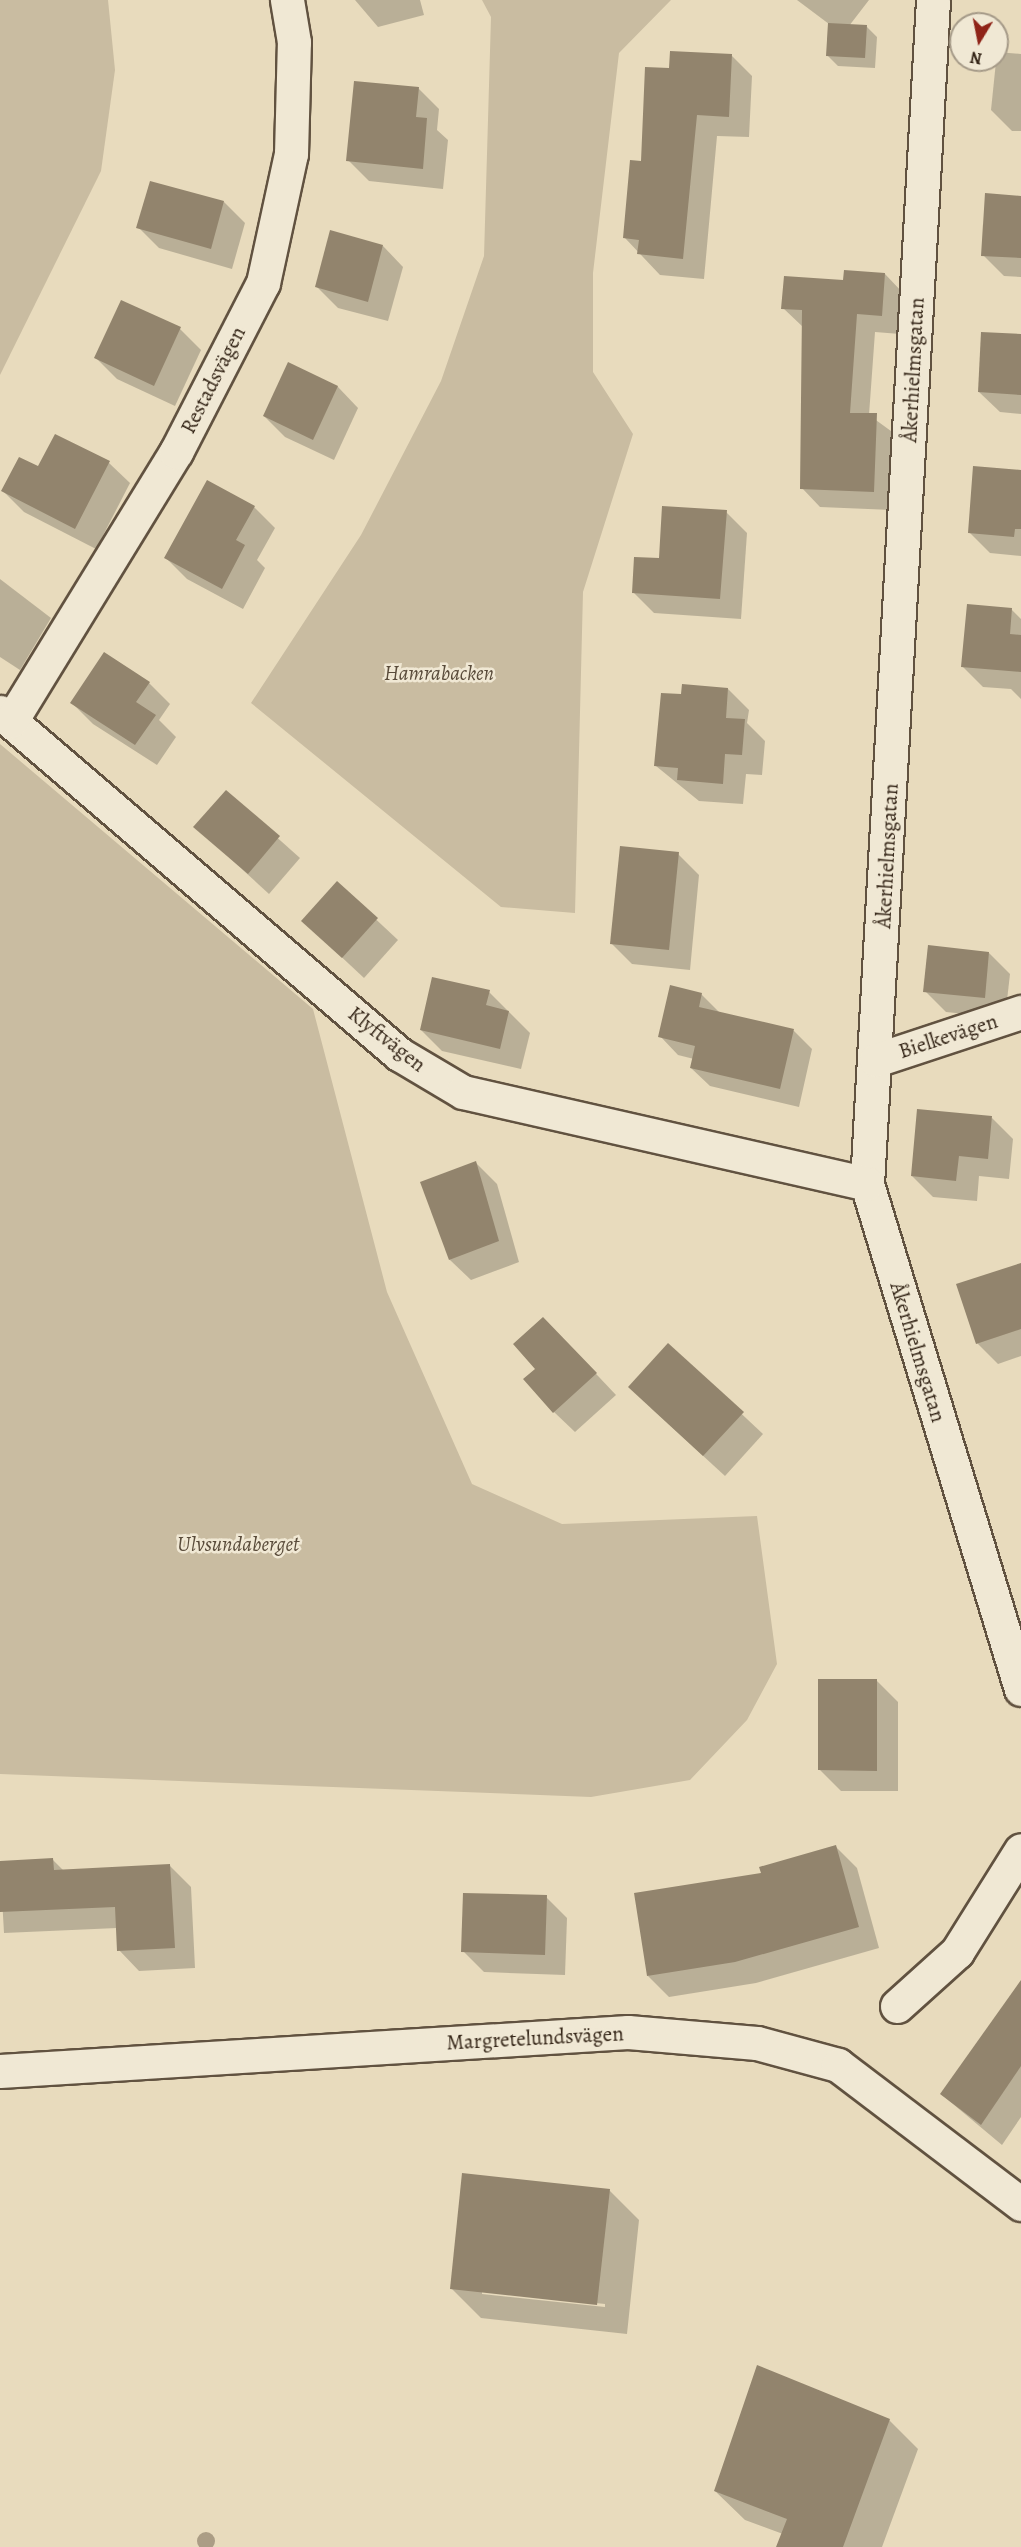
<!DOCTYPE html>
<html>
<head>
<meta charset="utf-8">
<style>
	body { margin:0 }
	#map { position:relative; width:1021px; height:2547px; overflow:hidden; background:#e8dbbd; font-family:Alegreya,serif }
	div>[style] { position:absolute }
	.green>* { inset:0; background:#c9bca1 }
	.water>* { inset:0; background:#ab9d85 }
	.round { border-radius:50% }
	.shadow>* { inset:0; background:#0003 }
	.building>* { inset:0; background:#92846d }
	.roads { filter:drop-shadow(2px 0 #615240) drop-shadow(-2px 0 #615240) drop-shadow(0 2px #615240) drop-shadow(0 -2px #615240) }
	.minor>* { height:33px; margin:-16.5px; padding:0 16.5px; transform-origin:16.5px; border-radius:16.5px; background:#f0e8d4 }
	span { translate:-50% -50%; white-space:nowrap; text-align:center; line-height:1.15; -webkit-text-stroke:5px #f0e8d4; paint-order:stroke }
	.street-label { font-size:21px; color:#342517 }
	.park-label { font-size:21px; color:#594b3a; font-style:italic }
	.north { position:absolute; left:949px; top:12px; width:60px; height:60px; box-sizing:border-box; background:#f0e8d4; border:2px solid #a59a88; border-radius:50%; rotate:190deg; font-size:16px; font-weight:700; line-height:24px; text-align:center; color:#342517 }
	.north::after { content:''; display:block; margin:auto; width:21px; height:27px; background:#8f2418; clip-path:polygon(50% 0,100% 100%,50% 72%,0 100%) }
</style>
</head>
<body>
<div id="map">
	<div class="green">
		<div style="clip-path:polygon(0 0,108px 0,115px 70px,101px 171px,0 375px)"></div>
		<div style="clip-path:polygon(482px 0,671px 0,619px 53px,593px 273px,593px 372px,633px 434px,583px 592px,575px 913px,501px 907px,251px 703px,361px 535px,441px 381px,484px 256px,491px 17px)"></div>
		<div style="clip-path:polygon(0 744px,313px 1009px,387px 1292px,472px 1484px,562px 1524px,757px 1516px,777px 1664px,747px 1720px,690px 1780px,591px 1797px,0 1774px)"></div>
	</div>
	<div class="water">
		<div class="round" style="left:197px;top:2532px;width:18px;height:18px"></div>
	</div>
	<div class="shadow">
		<div style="clip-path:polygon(355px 0,420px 0,424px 15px,378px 27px)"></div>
		<div style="clip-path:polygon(797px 0,869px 0,849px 26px,867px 27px,877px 37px,875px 68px,838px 66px,827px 55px,829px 24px)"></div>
		<div style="clip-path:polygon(997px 52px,1021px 54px,1021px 131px,1012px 131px,991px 110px)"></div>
		<div style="clip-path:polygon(731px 55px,752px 76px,749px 137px,717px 136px,704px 279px,660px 275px,625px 238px,671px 69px)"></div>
		<div style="clip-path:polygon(418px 88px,439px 109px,437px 130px,448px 140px,443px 189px,369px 181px,348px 160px)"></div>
		<div style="clip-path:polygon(1021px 197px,1021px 277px,1004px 276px,983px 255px)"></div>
		<div style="clip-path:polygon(224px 202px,245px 223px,232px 269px,159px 248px,138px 227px)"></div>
		<div style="clip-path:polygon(383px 246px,403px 267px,388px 321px,338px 308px,317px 287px)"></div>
		<div style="clip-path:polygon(885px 274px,903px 293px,900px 334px,875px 332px,869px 415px,895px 434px,892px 510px,820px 507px,802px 488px,803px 327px,783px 308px,845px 282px)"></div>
		<div style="clip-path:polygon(122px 302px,180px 329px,201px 350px,175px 406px,117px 379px,96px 358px)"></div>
		<div style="clip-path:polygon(1021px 335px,1021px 414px,1000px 412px,979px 392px)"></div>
		<div style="clip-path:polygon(288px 364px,338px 387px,358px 408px,334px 460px,285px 437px,264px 416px)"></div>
		<div style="clip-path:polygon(109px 463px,130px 483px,96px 549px,24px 512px,3px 491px)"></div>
		<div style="clip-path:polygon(1021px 471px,1021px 556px,990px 553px,969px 532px)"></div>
		<div style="clip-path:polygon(254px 507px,275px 528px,257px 560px,265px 568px,243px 609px,187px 579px,166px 558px)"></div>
		<div style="clip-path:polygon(726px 512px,747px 533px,741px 619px,654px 613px,633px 592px,660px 560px)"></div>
		<div style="clip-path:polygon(0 579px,51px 618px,20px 670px,0 657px)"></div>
		<div style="clip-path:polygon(1011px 609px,1021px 619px,1021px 699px,1011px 689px,983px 687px,962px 666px)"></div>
		<div style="clip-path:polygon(149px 683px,170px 704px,159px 720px,176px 737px,157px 765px,93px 724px,72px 703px)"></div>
		<div style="clip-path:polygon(728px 689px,749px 710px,747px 723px,765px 741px,762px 775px,746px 774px,743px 804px,699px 801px,656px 766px,682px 696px)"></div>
		<div style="clip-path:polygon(226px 792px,300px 858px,269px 894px,196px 827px)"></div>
		<div style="clip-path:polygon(678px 854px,699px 875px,690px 970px,632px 964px,611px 943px)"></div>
		<div style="clip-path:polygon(337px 883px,398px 940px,364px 978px,303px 921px)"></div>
		<div style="clip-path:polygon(989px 953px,1010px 974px,1005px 1018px,946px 1012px,925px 991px)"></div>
		<div style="clip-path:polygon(489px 992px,530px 1033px,521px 1069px,442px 1051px,421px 1030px)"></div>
		<div style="clip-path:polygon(701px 994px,720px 1013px,794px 1031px,812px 1049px,799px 1107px,710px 1086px,691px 1068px,694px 1059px,678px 1055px,660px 1036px)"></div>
		<div style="clip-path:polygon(992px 1118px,1013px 1139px,1009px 1179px,979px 1176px,977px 1201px,933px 1197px,912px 1176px)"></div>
		<div style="clip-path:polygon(476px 1163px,497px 1184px,519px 1262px,471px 1280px,450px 1260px)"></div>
		<div style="clip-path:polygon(1021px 1268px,1021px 1356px,998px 1364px,977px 1343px)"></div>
		<div style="clip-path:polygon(564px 1340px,616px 1395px,575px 1432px,554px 1412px)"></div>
		<div style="clip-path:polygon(668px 1345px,763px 1434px,725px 1476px,651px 1408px)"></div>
		<div style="clip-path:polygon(877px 1681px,898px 1702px,898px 1791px,841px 1791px,820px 1770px)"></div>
		<div style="clip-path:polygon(836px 1847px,857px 1868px,879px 1948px,756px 1983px,669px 1997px,648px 1976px,763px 1874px)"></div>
		<div style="clip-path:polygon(53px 1860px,64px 1871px,170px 1866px,191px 1887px,195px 1968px,139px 1971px,119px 1950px,117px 1928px,4px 1933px,0 1863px)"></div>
		<div style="clip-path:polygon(546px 1897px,567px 1918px,565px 1975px,484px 1972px,463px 1951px)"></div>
		<div style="clip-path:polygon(1021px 1981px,1021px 2117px,1002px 2145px,941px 2094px)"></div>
		<div style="clip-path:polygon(evenodd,609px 2190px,639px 2220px,627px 2334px,481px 2318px,451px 2288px,609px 2190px,482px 2291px,605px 2304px,605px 2307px,482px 2294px,482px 2291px)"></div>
		<div style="clip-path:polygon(889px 2420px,918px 2449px,882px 2547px,778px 2547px,783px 2534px,745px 2520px,715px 2491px)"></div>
	</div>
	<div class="building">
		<div style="clip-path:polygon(828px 23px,867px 25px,865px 58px,826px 56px)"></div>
		<div style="clip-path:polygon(670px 51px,732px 54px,729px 117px,697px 115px,683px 259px,637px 254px,639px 240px,623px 238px,630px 160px,641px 161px,645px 67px,669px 68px)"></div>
		<div style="clip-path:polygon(354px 81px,419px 87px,416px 117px,427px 118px,423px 169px,346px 161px)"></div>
		<div style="clip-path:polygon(150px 181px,224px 201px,211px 249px,136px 228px)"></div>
		<div style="clip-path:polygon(985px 193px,1021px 196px,1021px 258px,981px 256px)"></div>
		<div style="clip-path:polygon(330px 230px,383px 245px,368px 302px,315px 287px)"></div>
		<div style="clip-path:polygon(844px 270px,885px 273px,882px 316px,857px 314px,850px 413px,877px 413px,874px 492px,800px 489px,802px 310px,781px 309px,784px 276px,843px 280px)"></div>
		<div style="clip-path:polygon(121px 300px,181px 327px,154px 386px,94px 358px)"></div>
		<div style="clip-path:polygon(981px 332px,1021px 334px,1021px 395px,978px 392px)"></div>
		<div style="clip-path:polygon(288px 362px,338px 386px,313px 440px,263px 416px)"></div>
		<div style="clip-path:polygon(55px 434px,110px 461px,75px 529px,1px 491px,19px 457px,38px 466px)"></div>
		<div style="clip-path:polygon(973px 466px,1021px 470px,1021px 529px,1015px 529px,1014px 537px,968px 533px)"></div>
		<div style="clip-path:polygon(207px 480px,255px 506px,236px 540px,245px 545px,222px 589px,164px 558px)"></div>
		<div style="clip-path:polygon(662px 506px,727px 510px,720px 599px,632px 593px,634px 557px,659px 558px)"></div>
		<div style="clip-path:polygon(967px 604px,1012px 608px,1010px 634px,1021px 635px,1021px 672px,961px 667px)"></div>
		<div style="clip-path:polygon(104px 652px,150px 682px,136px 702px,156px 715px,135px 745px,70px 703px)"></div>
		<div style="clip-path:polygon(682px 684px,728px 688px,726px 718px,745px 719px,742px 755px,725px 754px,723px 784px,677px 780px,678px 768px,654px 766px,661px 693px,681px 694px)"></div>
		<div style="clip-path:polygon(226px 790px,280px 836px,248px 874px,193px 827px)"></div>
		<div style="clip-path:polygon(620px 846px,679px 852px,669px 950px,610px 944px)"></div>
		<div style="clip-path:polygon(337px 881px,378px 918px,342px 958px,301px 921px)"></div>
		<div style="clip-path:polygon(928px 945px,989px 952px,985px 998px,923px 992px)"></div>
		<div style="clip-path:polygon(432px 977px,490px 990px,486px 1005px,509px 1011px,500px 1049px,420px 1030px)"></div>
		<div style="clip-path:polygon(670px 985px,702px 993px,699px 1007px,794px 1029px,780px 1089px,690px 1068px,695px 1046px,658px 1037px)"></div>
		<div style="clip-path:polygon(917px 1109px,992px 1116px,988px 1159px,959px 1156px,956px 1181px,911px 1176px)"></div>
		<div style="clip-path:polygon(476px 1161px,499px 1241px,449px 1260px,420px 1182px)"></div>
		<div style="clip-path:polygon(1021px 1263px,1021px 1329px,976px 1344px,956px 1284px)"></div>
		<div style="clip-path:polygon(543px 1317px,597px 1373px,553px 1413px,523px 1379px,535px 1369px,513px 1344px)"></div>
		<div style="clip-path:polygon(668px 1343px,744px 1412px,703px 1456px,628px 1387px)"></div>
		<div style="clip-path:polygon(818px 1679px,877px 1679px,877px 1771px,818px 1770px)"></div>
		<div style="clip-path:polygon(836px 1845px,859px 1927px,735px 1962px,647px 1976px,634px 1893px,761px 1873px,759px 1867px)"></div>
		<div style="clip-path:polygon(53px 1858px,54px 1870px,170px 1864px,175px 1948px,117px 1951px,115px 1907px,0 1912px,0 1861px)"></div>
		<div style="clip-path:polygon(463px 1893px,547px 1895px,545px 1955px,461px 1952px)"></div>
		<div style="clip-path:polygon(1021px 1980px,1021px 2066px,981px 2125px,940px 2094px)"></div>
		<div style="clip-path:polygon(462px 2173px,610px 2189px,597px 2305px,450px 2289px)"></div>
		<div style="clip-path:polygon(757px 2365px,890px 2419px,843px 2547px,776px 2547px,787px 2519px,714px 2491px)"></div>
	</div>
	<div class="roads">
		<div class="minor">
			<div style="left:933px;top:0;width:1186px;rotate:93.19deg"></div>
			<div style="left:867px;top:1184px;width:528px;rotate:73.04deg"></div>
			<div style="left:0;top:712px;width:526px;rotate:40.6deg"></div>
			<div style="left:399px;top:1054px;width:74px;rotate:30.7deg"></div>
			<div style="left:463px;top:1092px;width:414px;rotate:12.8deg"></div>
			<div style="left:11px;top:721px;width:316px;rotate:-58.5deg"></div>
			<div style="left:176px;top:452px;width:190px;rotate:-62.8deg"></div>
			<div style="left:263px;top:283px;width:132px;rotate:-77.8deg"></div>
			<div style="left:291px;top:154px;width:112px;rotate:-88.5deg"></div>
			<div style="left:294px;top:42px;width:43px;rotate:-99.5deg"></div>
			<div style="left:876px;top:1060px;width:153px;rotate:-18.3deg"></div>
			<div style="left:897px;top:2006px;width:81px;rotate:-42deg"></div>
			<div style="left:957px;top:1952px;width:120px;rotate:-57.9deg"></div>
			<div style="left:0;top:2071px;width:629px;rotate:-3.55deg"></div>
			<div style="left:628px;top:2032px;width:129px;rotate:4.9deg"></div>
			<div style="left:757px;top:2043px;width:84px;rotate:15.2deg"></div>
			<div style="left:838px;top:2065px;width:230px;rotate:37.2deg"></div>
		</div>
	</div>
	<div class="street-label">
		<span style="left:913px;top:370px;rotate:-87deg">Åkerhielmsgatan</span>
		<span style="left:213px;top:380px;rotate:-63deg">Restadsvägen</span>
		<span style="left:887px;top:856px;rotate:-87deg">Åkerhielmsgatan</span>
		<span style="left:948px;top:1036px;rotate:-18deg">Bielkevägen</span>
		<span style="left:387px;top:1039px;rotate:38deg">Klyftvägen</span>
		<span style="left:918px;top:1352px;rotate:73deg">Åkerhielmsgatan</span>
		<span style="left:535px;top:2038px;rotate:-3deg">Margretelundsvägen</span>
	</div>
	<div class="park-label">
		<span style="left:439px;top:673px">Hamrabacken</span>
		<span style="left:238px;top:1544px">Ulvsundaberget</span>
	</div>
	<div class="north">N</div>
</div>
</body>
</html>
